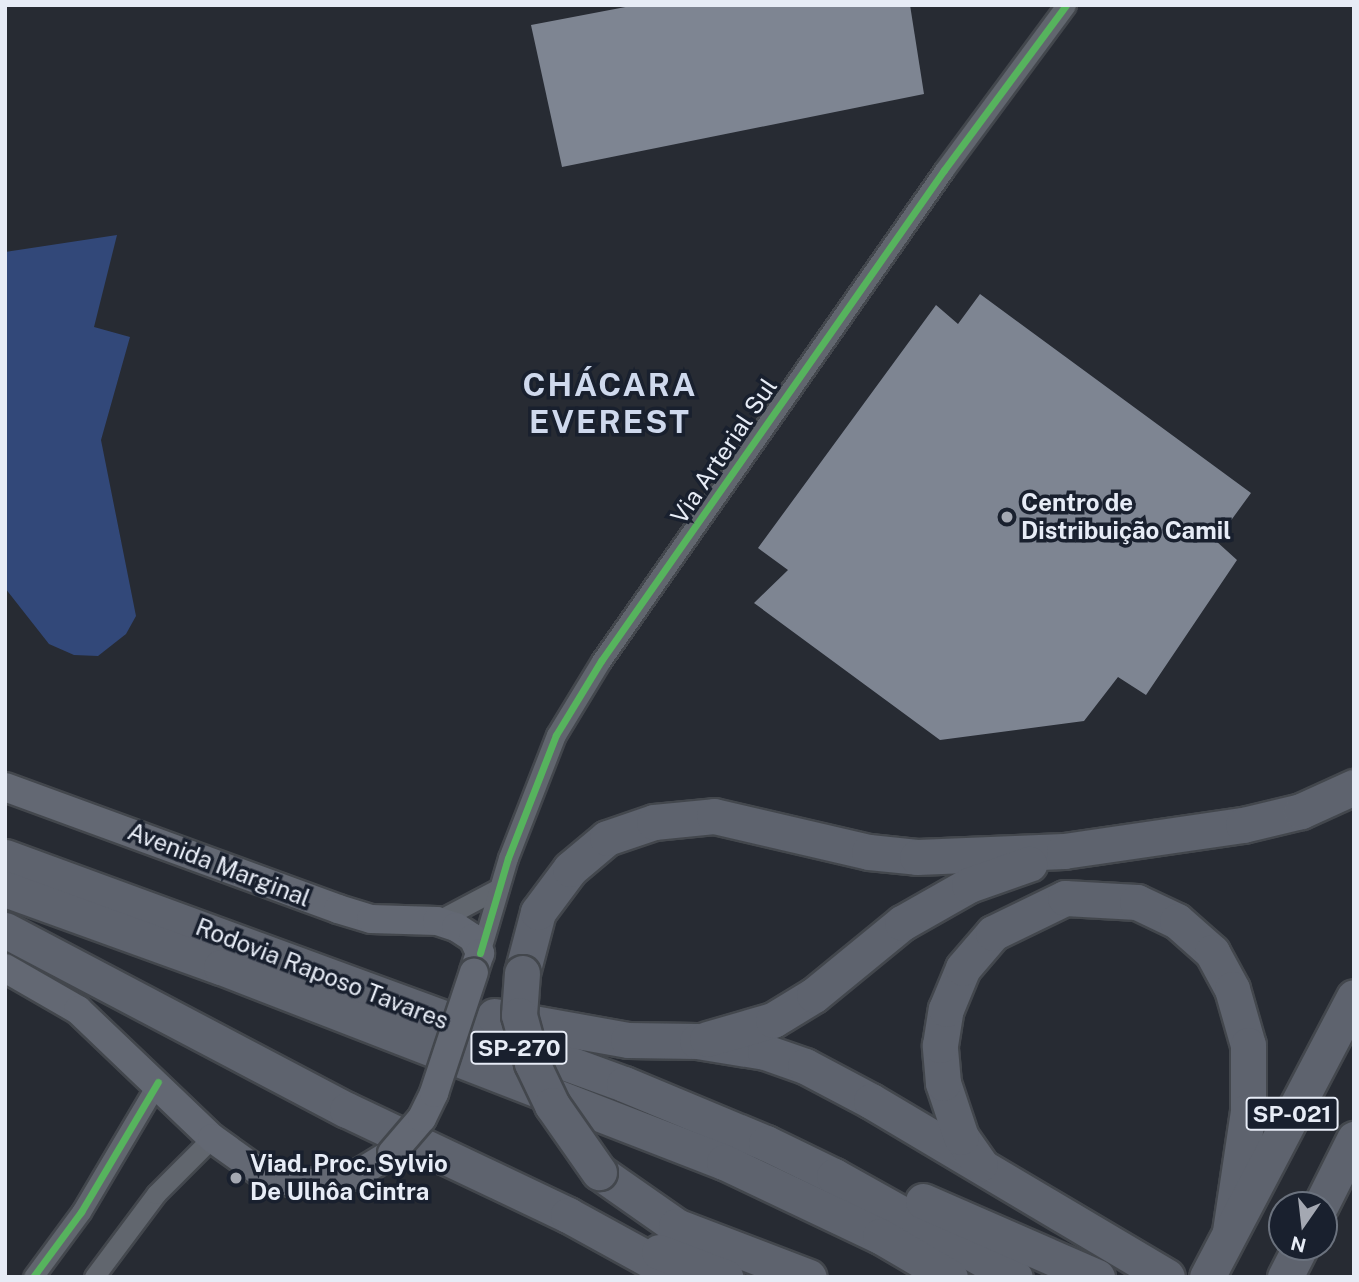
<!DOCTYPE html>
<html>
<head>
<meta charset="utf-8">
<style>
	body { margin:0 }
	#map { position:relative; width:1359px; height:1282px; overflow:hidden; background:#272b33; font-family:"Public Sans",sans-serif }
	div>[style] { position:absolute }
	.forest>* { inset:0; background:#324879 }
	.building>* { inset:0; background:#7e8592 }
	.roads { filter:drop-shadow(2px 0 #43474d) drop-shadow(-2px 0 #43474d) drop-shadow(0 2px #43474d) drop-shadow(0 -2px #43474d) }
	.street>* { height:19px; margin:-9.5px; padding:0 9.5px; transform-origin:9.5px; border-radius:9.5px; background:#61666e }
	.secondary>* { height:28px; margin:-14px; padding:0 14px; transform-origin:14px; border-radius:14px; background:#636873 }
	.highway>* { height:35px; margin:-17.5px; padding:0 17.5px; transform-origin:17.5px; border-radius:17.5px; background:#5e636e }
	.bridges { filter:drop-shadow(2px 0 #43474d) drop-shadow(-2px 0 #43474d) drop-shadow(0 2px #43474d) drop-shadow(0 -2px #43474d) }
	.secondary-bridge>* { height:28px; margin:-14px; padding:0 14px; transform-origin:14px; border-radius:14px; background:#636873 }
	.highway-bridge>* { height:35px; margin:-17.5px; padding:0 17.5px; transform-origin:17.5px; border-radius:17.5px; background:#5e636e }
	.cycleway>* { height:7px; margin:-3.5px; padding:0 3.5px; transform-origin:3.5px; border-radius:3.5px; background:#56b35d }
	.dots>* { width:19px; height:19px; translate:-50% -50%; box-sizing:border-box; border:4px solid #19202e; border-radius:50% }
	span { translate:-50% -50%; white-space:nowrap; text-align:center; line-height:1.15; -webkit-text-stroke:7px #19202e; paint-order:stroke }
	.shield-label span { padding:2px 5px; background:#19202e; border:2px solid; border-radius:5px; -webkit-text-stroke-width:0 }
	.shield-label { font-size:23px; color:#e7ecf6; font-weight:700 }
	.street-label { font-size:24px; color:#e7ecf6 }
	.poi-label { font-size:24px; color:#e7ecf6; font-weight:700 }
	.left { translate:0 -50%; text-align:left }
	.district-label { font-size:32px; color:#cfd9ed; font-weight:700; letter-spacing:2px }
	.frame { position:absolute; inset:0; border:7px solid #e7ecf6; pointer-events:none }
	.north { position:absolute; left:1268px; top:1191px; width:70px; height:70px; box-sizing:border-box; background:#19202e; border:2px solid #6b727e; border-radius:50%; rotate:194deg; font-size:19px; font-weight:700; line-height:28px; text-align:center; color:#e7ecf6 }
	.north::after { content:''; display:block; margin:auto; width:24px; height:32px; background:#a4a8b2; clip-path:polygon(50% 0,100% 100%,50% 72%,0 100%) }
</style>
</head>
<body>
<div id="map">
	<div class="forest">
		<div style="clip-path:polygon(117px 235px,94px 327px,130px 337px,101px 440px,136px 616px,126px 634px,98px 656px,74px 655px,49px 644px,5px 588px,5px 252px)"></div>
	</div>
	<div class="building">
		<div style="clip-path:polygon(636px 5px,910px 5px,924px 94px,562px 167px,531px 25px)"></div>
		<div style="clip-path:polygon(980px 294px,1251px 493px,1216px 541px,1237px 560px,1146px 695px,1118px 677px,1084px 721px,940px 740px,754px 603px,788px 570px,758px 548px,936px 305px,958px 324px)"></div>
	</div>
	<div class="roads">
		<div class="street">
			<div style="left:437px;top:921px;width:70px;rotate:-28deg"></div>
			<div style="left:480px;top:953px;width:99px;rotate:-73.6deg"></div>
			<div style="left:508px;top:858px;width:132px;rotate:-68.7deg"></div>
			<div style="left:556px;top:735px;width:87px;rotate:-58.7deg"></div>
			<div style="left:601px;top:661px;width:599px;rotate:-55.06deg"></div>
			<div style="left:944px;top:170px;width:205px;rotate:-53.5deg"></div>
			<div style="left:33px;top:1277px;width:81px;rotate:-53.6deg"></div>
			<div style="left:81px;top:1212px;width:151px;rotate:-59.4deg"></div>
			<div style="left:94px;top:1277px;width:104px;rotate:-53.2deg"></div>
			<div style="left:156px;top:1194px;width:79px;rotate:-45deg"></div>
		</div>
		<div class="secondary">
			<div style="left:5px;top:787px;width:355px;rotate:20.1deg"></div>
			<div style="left:338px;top:909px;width:34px;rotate:17deg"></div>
			<div style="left:371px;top:919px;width:66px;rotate:1.7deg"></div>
			<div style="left:437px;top:921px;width:20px;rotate:18deg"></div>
			<div style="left:456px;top:927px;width:20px;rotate:33deg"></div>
			<div style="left:473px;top:938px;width:17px;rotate:65deg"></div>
			<div style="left:480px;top:953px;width:20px;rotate:108deg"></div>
			<div style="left:5px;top:968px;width:84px;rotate:29.9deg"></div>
			<div style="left:78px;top:1010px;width:185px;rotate:43.7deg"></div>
			<div style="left:212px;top:1138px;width:60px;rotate:35.5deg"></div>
			<div style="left:261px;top:1173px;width:30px;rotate:17deg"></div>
			<div style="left:290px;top:1182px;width:29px;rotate:2deg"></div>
			<div style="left:319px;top:1183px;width:38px;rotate:-12deg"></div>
			<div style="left:356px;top:1175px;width:42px;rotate:-31.4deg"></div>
		</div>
		<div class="highway">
			<div style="left:5px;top:857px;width:659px;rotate:20.14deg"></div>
			<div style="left:624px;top:1084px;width:154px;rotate:22.6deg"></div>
			<div style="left:766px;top:1143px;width:76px;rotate:25.9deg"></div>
			<div style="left:834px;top:1176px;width:207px;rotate:29.2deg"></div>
			<div style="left:5px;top:889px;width:230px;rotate:19.9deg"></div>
			<div style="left:221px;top:967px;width:539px;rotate:21.19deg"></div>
			<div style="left:724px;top:1162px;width:173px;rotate:25.4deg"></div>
			<div style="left:880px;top:1236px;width:81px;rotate:30.4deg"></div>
			<div style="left:5px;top:930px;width:386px;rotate:27.8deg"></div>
			<div style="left:347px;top:1110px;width:245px;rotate:25.4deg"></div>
			<div style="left:568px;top:1215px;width:129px;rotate:28.8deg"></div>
			<div style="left:522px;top:973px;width:63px;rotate:-75.3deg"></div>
			<div style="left:538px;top:912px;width:54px;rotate:-53.3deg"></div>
			<div style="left:570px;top:869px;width:48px;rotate:-40deg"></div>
			<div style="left:607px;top:838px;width:50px;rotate:-18.8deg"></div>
			<div style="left:654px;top:822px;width:60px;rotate:-5.7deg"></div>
			<div style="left:714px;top:816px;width:159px;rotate:13.1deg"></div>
			<div style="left:869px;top:852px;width:48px;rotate:5.9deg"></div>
			<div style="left:917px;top:857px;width:147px;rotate:-2.3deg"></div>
			<div style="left:1064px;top:851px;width:181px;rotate:-8.3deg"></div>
			<div style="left:1243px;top:825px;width:60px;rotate:-13.6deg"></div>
			<div style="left:1301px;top:811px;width:58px;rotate:-24.4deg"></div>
			<div style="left:494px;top:1016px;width:136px;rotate:10.2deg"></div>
			<div style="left:628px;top:1040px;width:69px;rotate:0.8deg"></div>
			<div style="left:697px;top:1041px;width:69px;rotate:9.2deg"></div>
			<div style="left:765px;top:1052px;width:42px;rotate:19.3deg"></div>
			<div style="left:805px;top:1066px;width:75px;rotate:27.9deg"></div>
			<div style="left:871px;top:1101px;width:344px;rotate:30.7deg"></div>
			<div style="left:707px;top:1039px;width:69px;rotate:-16.1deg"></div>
			<div style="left:773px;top:1020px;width:48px;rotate:-31.4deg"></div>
			<div style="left:814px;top:995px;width:114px;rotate:-39.3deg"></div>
			<div style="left:902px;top:923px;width:77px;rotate:-29.6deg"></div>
			<div style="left:969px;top:885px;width:64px;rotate:-19.3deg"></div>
			<div style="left:980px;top:1164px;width:33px;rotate:-125deg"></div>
			<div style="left:961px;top:1137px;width:57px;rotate:-108.4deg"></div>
			<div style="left:943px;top:1083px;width:38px;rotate:-95deg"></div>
			<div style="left:940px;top:1045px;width:36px;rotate:-81deg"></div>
			<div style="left:946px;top:1009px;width:44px;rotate:-67.5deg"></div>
			<div style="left:963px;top:968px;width:46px;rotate:-49.4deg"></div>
			<div style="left:993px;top:933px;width:80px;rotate:-25.9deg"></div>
			<div style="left:1065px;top:898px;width:72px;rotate:3.2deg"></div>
			<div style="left:1137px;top:902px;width:44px;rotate:25.4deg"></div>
			<div style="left:1177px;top:921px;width:47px;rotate:41.5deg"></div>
			<div style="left:1212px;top:952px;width:42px;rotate:61.6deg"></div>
			<div style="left:1232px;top:989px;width:58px;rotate:74.1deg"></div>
			<div style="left:1248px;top:1045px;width:66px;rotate:90deg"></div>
			<div style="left:1248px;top:1111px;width:121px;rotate:98.5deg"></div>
			<div style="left:599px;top:1172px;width:94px;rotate:35deg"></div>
			<div style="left:676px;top:1226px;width:142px;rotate:21deg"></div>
			<div style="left:923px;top:1201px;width:190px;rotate:23.6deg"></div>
			<div style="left:1321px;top:1205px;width:74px;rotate:-63.4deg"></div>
			<div style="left:659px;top:1252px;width:71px;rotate:20.7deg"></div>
			<div style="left:1207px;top:1277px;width:316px;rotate:-62.3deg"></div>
			<div style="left:1285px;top:1277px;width:34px;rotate:-63deg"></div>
		</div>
	</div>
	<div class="bridges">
		<div class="secondary-bridge">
			<div style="left:392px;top:1153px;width:46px;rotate:-49.4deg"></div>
			<div style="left:422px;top:1118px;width:28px;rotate:-64deg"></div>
			<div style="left:434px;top:1093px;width:127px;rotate:-71.7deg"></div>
		</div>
		<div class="highway-bridge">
			<div style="left:522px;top:973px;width:42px;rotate:94.1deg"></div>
			<div style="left:519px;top:1015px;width:50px;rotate:74.8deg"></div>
			<div style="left:532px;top:1063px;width:47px;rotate:64.5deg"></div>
			<div style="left:552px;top:1105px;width:82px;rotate:55deg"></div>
		</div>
	</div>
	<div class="cycleway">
		<div style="left:480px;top:953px;width:99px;rotate:-73.6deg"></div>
		<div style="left:508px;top:858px;width:132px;rotate:-68.7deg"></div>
		<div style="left:556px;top:735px;width:87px;rotate:-58.7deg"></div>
		<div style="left:601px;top:661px;width:599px;rotate:-55.06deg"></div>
		<div style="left:944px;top:170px;width:205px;rotate:-53.5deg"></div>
		<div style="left:33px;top:1277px;width:81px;rotate:-53.6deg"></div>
		<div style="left:81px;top:1212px;width:151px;rotate:-59.4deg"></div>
	</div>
	<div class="dots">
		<div style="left:1007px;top:517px;background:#a4a8b2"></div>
		<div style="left:236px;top:1178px;background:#a4a8b2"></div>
	</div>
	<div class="shield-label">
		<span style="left:519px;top:1048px">SP-270</span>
		<span style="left:1292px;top:1114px">SP-021</span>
	</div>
	<div class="street-label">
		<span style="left:724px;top:451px;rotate:-56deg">Via Arterial Sul</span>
		<span style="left:219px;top:865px;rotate:21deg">Avenida Marginal</span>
		<span style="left:322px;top:974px;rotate:21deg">Rodovia Raposo Tavares</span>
	</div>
	<div class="poi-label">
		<span class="left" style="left:1021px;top:517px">Centro de<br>Distribuição Camil</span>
		<span class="left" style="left:250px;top:1178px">Viad. Proc. Sylvio<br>De Ulhôa Cintra</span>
	</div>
	<div class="district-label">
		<span style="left:610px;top:404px">CHÁCARA<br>EVEREST</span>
	</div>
	<div class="frame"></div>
	<div class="north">N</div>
</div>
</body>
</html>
